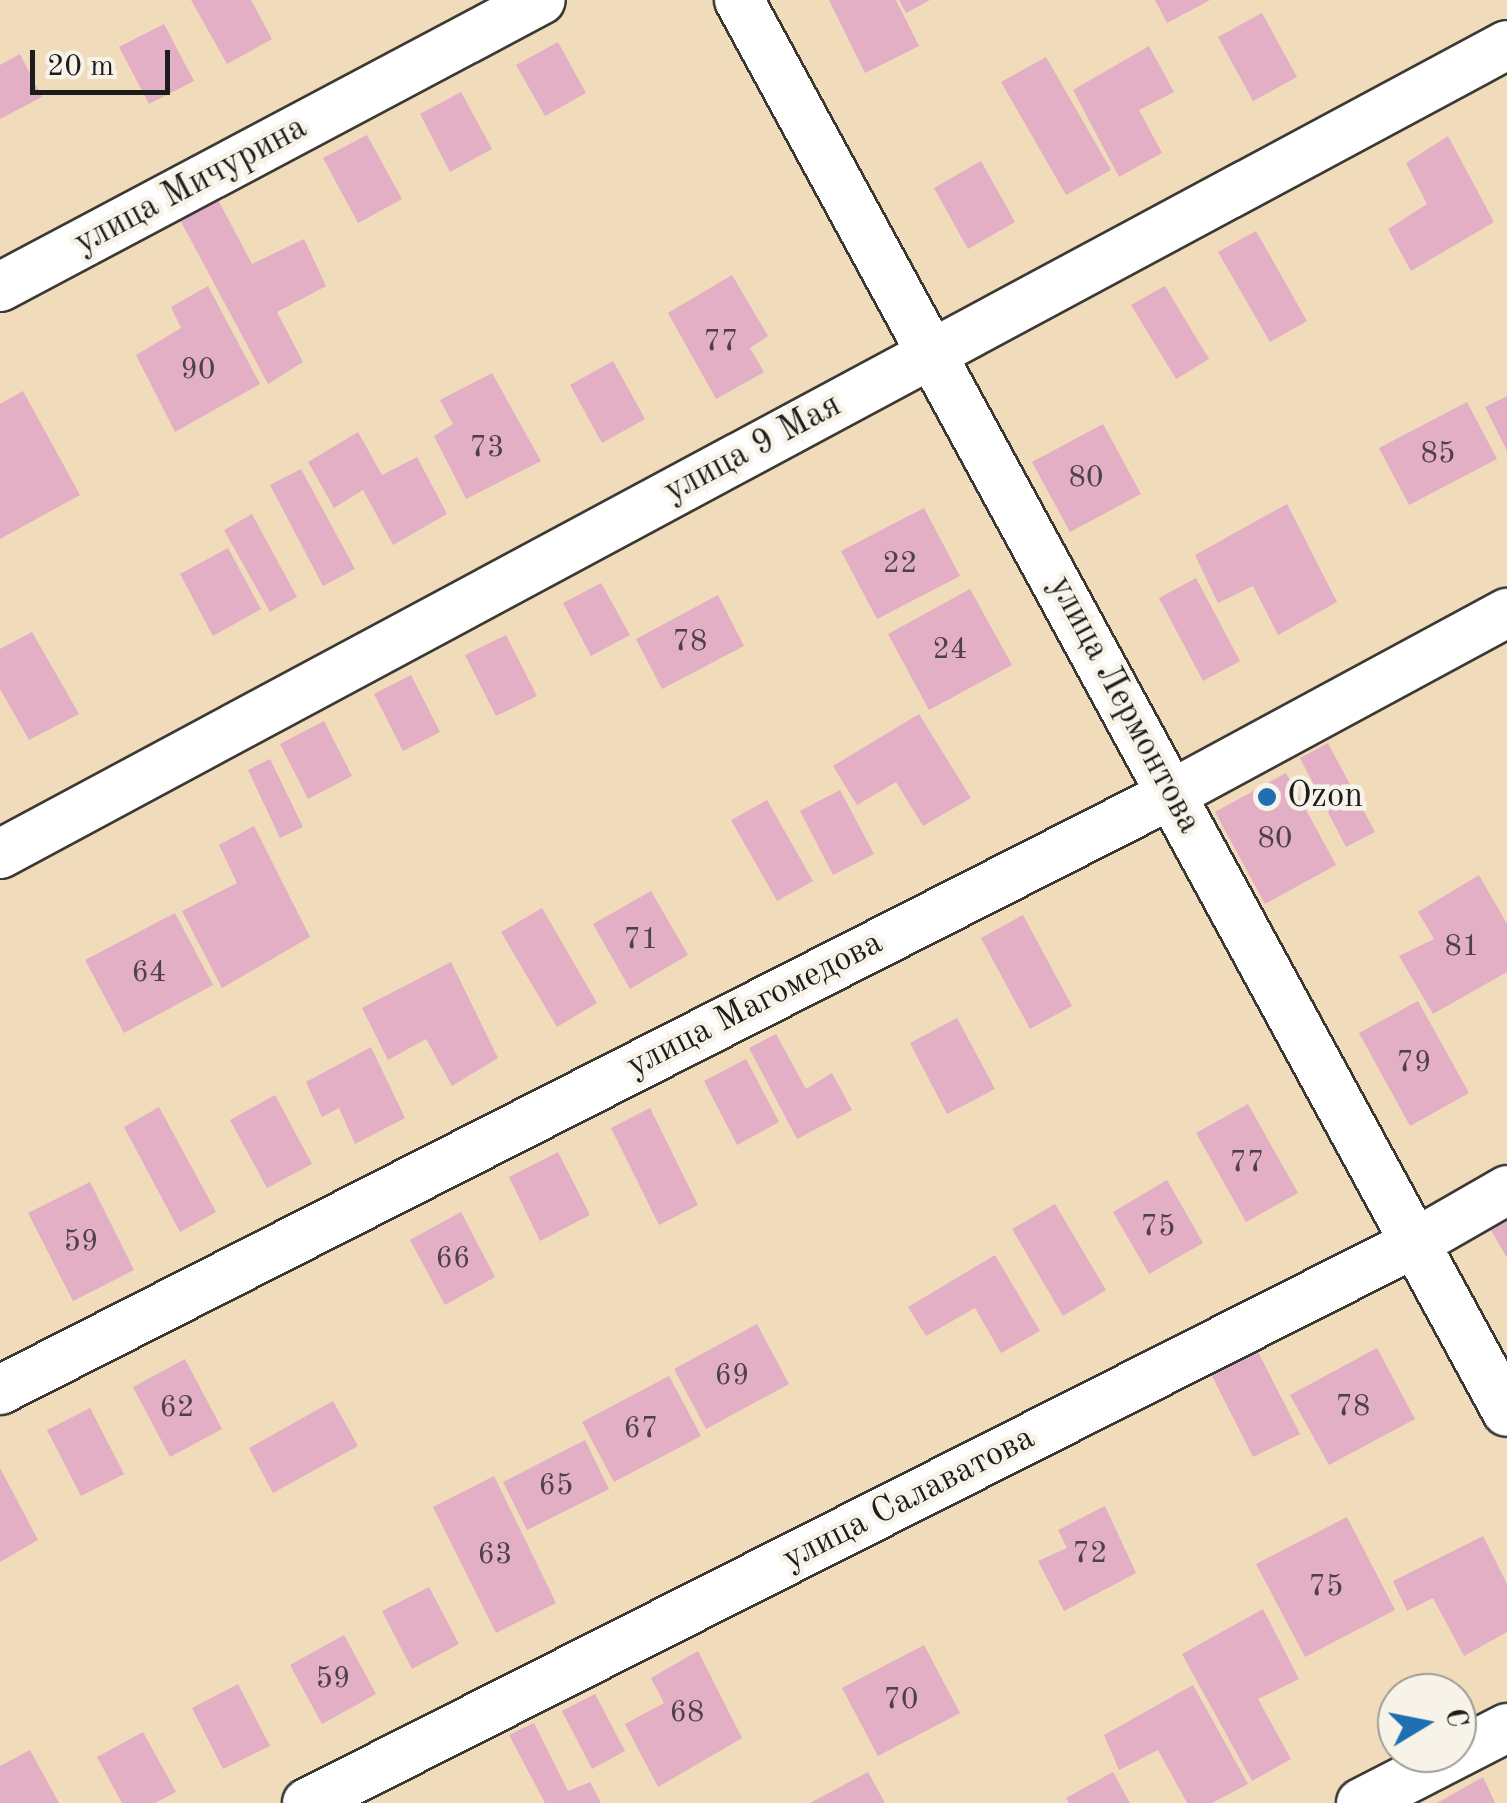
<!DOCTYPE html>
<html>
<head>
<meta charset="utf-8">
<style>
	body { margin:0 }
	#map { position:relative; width:1507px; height:1803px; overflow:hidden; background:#f0dbba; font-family:"Old Standard TT",serif }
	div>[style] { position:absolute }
	.building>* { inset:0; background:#e2afc5 }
	.roads { filter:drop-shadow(2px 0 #3c3934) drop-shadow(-2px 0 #3c3934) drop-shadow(0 2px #3c3934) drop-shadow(0 -2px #3c3934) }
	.minor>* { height:48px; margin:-24px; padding:0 24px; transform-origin:24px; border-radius:24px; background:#fff }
	.dots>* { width:28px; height:28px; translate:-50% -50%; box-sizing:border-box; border:5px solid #f7f3e8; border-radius:50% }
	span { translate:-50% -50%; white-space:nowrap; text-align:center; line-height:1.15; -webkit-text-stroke:9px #f7f3e8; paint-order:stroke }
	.number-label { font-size:30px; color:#4e4146 }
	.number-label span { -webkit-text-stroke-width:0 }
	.street-label { font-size:35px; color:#1c1c1c }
	.poi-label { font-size:35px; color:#1c1c1c }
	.left { translate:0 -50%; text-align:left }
	.north { position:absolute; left:1377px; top:1673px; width:100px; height:100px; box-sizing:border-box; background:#f7f3e8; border:2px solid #9f9d96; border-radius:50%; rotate:80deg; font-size:28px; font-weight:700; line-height:40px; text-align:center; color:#1c1c1c }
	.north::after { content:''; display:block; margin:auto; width:35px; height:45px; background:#1f6fb2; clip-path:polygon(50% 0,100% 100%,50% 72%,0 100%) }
	.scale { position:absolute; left:30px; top:50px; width:140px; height:45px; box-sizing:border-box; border:5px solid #1c1c1c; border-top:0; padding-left:12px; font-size:30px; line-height:35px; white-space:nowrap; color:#1c1c1c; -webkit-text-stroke:8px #f7f3e8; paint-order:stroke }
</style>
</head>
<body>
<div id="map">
	<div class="building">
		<div style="clip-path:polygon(191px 0,251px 0,272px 39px,227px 64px)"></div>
		<div style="clip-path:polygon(829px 0,896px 0,919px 46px,865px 73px)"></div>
		<div style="clip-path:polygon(899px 0,930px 0,906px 13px)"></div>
		<div style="clip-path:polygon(1155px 0,1210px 0,1167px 23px)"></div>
		<div style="clip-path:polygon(1262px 13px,1297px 77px,1253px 101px,1218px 37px)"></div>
		<div style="clip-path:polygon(164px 24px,194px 81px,149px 104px,119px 47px)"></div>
		<div style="clip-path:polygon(558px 42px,586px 93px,545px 116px,516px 65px)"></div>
		<div style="clip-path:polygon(1149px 46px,1174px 92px,1139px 110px,1162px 153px,1119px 177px,1073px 90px)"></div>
		<div style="clip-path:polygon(20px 54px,42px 97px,0 119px,0 65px)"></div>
		<div style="clip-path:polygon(1046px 57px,1111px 170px,1066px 195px,1001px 82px)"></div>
		<div style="clip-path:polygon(461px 92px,492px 149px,450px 172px,420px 114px)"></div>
		<div style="clip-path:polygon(367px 135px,402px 199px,358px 223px,323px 158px)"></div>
		<div style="clip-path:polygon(1448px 136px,1494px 222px,1411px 271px,1388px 229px,1427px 204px,1406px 163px)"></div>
		<div style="clip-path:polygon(981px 161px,1015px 222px,968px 249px,934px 188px)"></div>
		<div style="clip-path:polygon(216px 196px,252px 264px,304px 239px,326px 286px,277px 312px,303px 362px,268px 384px,179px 218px)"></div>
		<div style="clip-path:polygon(1256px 231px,1307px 321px,1270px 342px,1218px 252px)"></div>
		<div style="clip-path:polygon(732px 275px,768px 336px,750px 348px,764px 372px,716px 399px,668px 313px)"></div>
		<div style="clip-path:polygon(208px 286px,260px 384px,175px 432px,136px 355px,181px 328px,171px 307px)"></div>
		<div style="clip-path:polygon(1165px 286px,1209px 359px,1176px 379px,1131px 305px)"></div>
		<div style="clip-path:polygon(613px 361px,645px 419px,602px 443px,570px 385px)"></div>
		<div style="clip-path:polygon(492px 373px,541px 461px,466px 499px,434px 436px,453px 424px,440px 400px)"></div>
		<div style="clip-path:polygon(23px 391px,80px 495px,0 539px,0 404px)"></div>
		<div style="clip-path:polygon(1507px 396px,1507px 451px,1485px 407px)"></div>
		<div style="clip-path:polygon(1467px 402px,1497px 459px,1409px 505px,1379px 448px)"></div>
		<div style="clip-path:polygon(1103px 424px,1141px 494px,1070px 532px,1032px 462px)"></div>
		<div style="clip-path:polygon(358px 432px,382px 475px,417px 457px,447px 514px,393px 545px,363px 490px,334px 508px,308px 462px)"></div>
		<div style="clip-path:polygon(301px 469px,355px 569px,323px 586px,270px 485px)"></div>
		<div style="clip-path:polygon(1287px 504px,1337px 602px,1278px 635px,1253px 586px,1218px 603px,1195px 555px)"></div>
		<div style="clip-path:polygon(924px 508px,960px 576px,877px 619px,841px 551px)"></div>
		<div style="clip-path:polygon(252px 514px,297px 597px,270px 612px,224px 530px)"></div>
		<div style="clip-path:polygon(228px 548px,261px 609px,213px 636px,180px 574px)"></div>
		<div style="clip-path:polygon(1196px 578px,1240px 661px,1203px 681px,1159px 598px)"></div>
		<div style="clip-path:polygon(601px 583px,630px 635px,591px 656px,563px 603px)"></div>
		<div style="clip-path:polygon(970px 589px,1012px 665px,929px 710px,888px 634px)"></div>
		<div style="clip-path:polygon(718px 595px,744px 646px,662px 689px,636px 639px)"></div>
		<div style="clip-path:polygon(32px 632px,79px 714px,29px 740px,0 689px,0 649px)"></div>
		<div style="clip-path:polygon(506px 635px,537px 696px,496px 716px,465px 655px)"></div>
		<div style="clip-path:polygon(411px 675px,440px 732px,403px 751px,374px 694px)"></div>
		<div style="clip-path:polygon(919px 714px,971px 798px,923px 826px,896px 782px,857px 805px,833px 766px)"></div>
		<div style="clip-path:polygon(324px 721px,352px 776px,308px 799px,280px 744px)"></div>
		<div style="clip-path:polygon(1328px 743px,1375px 832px,1346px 847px,1300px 758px)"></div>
		<div style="clip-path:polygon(270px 759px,303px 827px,280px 838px,248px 770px)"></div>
		<div style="clip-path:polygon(1286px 773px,1336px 865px,1265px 904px,1215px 812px)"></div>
		<div style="clip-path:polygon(840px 790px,874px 854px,833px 875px,800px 811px)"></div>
		<div style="clip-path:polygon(767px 800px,813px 881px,777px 901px,731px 820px)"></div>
		<div style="clip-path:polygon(254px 826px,310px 937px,222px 988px,182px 911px,237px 883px,219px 845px)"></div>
		<div style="clip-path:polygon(1479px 875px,1507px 924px,1507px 972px,1433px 1014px,1399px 956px,1434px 939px,1418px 912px)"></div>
		<div style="clip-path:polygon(651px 891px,688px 955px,630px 989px,593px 924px)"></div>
		<div style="clip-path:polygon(542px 908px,597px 1003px,557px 1027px,501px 932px)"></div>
		<div style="clip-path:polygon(175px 913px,213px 985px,124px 1033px,85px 960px)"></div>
		<div style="clip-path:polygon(1023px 915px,1072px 1006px,1030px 1029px,981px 938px)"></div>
		<div style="clip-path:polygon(451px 962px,498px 1058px,452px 1086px,426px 1039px,388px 1060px,362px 1008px)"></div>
		<div style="clip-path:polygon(1418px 1001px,1469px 1093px,1410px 1126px,1359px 1033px)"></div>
		<div style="clip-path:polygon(957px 1018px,995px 1089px,947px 1114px,910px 1043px)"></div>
		<div style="clip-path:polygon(776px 1034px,806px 1089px,832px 1073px,852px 1110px,797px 1139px,749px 1048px)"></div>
		<div style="clip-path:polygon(371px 1047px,405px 1118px,355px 1144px,339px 1108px,322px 1117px,306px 1082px)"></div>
		<div style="clip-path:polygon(746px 1059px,779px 1122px,737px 1145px,704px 1081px)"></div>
		<div style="clip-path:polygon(275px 1095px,312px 1164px,267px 1188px,230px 1120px)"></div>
		<div style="clip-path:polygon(1248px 1104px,1298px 1193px,1246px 1222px,1196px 1133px)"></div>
		<div style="clip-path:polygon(159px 1107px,216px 1212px,180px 1232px,124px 1127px)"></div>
		<div style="clip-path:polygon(650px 1108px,698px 1205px,659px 1225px,611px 1128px)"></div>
		<div style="clip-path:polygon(558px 1152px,590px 1215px,540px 1241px,509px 1177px)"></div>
		<div style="clip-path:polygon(1167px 1180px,1203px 1243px,1149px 1274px,1113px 1212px)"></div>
		<div style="clip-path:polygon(90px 1182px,134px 1270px,73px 1301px,28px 1213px)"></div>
		<div style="clip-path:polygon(1055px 1204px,1106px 1290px,1063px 1316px,1012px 1229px)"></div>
		<div style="clip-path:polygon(1507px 1211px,1507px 1258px,1487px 1223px)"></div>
		<div style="clip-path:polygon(461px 1212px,495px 1277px,445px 1305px,410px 1240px)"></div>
		<div style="clip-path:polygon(995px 1255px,1040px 1331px,1001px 1353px,975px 1308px,926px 1336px,908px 1307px)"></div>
		<div style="clip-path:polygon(757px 1324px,789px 1384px,706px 1429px,674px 1369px)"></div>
		<div style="clip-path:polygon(1377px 1348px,1415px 1419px,1329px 1465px,1290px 1395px)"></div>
		<div style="clip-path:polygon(1257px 1350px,1300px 1434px,1253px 1457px,1211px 1374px)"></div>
		<div style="clip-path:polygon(185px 1359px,222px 1429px,170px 1457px,133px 1387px)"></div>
		<div style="clip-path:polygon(669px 1376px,701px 1436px,614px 1482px,582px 1422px)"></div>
		<div style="clip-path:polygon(333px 1401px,358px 1446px,273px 1493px,249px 1448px)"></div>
		<div style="clip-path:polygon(90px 1408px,124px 1474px,81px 1496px,47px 1430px)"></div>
		<div style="clip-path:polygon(585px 1440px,609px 1489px,527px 1530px,503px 1482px)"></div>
		<div style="clip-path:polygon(0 1468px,38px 1540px,0 1562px)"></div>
		<div style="clip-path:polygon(494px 1476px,556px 1603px,496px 1633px,433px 1507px)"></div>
		<div style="clip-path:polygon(1105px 1506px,1136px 1573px,1064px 1611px,1038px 1561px,1067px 1548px,1058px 1530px)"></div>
		<div style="clip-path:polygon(1347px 1517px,1395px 1610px,1305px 1657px,1256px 1564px)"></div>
		<div style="clip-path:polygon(1483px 1536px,1507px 1584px,1507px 1632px,1464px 1656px,1433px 1598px,1407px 1611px,1393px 1581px)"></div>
		<div style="clip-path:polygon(429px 1587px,459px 1644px,412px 1669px,382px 1611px)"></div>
		<div style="clip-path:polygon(1263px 1609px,1299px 1679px,1258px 1699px,1291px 1759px,1252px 1781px,1182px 1654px)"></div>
		<div style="clip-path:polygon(344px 1635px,376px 1694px,322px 1724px,290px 1665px)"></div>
		<div style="clip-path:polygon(924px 1645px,960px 1713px,878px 1756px,842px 1688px)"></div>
		<div style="clip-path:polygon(698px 1651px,742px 1738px,658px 1787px,625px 1724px,664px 1703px,651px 1678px)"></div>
		<div style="clip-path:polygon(238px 1684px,270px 1746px,223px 1769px,192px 1708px)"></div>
		<div style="clip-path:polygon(1193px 1685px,1248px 1784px,1212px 1803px,1187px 1803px,1158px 1750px,1119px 1770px,1104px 1735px)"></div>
		<div style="clip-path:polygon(595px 1694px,625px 1751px,592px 1769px,562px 1711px)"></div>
		<div style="clip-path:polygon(534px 1723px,568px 1791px,590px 1782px,601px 1803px,545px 1803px,509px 1735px)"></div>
		<div style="clip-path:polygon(143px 1732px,176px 1792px,155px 1803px,122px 1803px,97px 1757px)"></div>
		<div style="clip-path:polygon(30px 1750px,59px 1803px,0 1803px,0 1766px)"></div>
		<div style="clip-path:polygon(868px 1772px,885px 1803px,810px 1803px)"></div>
		<div style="clip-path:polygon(1113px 1772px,1130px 1803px,1069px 1803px,1066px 1798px)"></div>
		<div style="clip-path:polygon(1483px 1777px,1495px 1803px,1437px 1803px)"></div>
	</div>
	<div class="roads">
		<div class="minor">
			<div style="left:739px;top:0;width:1607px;rotate:61.46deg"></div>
			<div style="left:0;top:287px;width:612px;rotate:-27.95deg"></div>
			<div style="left:0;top:854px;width:1710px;rotate:-28.23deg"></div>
			<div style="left:0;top:1390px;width:1315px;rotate:-26.95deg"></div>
			<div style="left:1172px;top:794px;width:381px;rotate:-28.4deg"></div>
			<div style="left:307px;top:1803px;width:1241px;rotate:-26.81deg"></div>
			<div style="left:1415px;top:1243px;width:106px;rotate:-29.9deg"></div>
			<div style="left:1361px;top:1803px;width:164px;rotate:-27.2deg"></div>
		</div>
	</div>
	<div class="dots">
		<div style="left:1267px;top:797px;background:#1f6fb2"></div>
	</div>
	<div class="number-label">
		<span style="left:721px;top:342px">77</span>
		<span style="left:198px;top:370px">90</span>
		<span style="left:487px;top:448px">73</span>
		<span style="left:1438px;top:454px">85</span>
		<span style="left:1086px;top:478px">80</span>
		<span style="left:900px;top:564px">22</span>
		<span style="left:690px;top:642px">78</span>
		<span style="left:950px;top:650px">24</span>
		<span style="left:1275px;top:839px">80</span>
		<span style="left:641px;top:940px">71</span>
		<span style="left:1462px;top:947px">81</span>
		<span style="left:149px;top:973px">64</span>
		<span style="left:1414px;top:1063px">79</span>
		<span style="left:1247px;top:1163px">77</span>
		<span style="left:1158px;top:1227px">75</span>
		<span style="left:81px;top:1242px">59</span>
		<span style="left:453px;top:1259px">66</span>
		<span style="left:732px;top:1376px">69</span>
		<span style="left:1353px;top:1407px">78</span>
		<span style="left:177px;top:1408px">62</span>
		<span style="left:641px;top:1429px">67</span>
		<span style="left:556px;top:1486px">65</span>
		<span style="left:1090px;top:1554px">72</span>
		<span style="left:495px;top:1555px">63</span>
		<span style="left:1326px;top:1587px">75</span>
		<span style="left:333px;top:1679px">59</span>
		<span style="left:901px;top:1700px">70</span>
		<span style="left:687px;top:1713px">68</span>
	</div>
	<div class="street-label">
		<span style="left:191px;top:186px;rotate:-28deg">улица Мичурина</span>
		<span style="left:753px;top:449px;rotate:-28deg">улица 9 Мая</span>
		<span style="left:1124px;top:705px;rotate:62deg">улица Лермонтова</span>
		<span style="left:755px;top:1005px;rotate:-27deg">улица Магомедова</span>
		<span style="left:909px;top:1499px;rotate:-27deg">улица Салаватова</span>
	</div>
	<div class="poi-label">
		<span class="left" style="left:1287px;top:797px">Ozon</span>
	</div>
	<div class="north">С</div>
	<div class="scale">20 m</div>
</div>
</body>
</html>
